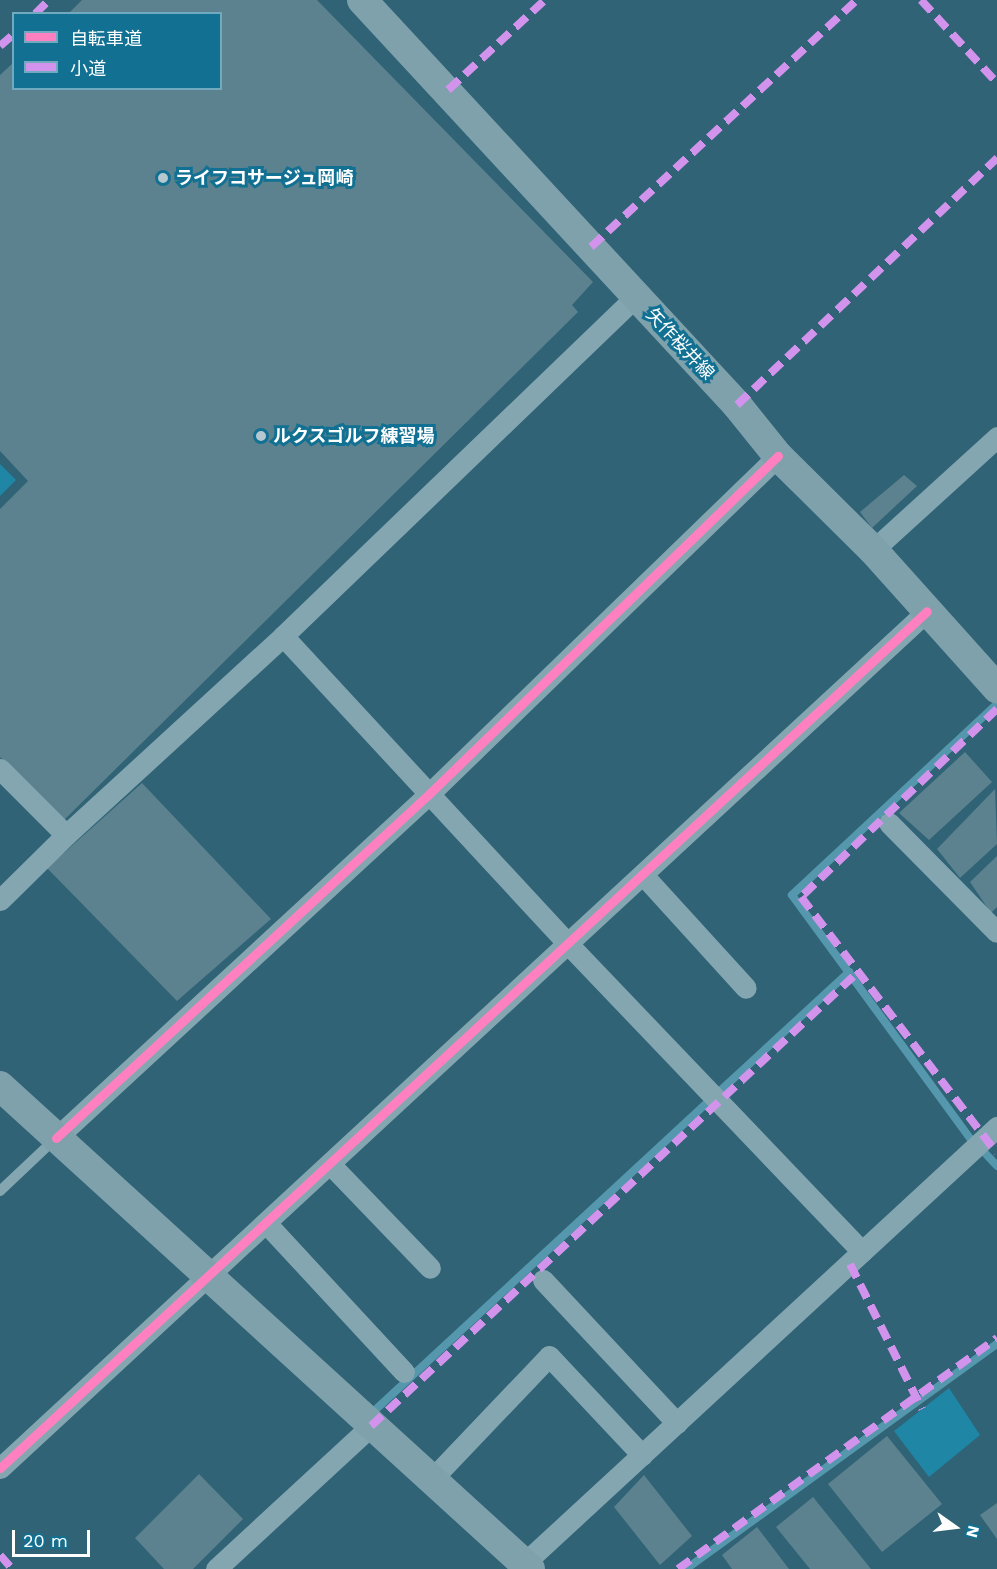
<!DOCTYPE html>
<html>
<head>
<meta charset="utf-8">
<style>
	body { margin:0 }
	#map { position:relative; width:997px; height:1569px; overflow:hidden; background:#2f6375; font-family:"Work Sans","Noto Sans JP",sans-serif }
	div>[style] { position:absolute }
	.green>* { inset:0; background:#1f86a6 }
	.stream>* { height:8px; margin:-4px; padding:0 4px; transform-origin:4px; border-radius:4px; background:#5597ad }
	.building>* { inset:0; background:#5c828f }
	.lane>* { height:10px; margin:-5px; padding:0 5px; transform-origin:5px; border-radius:5px; background:#84a6b1 }
	.street>* { height:21px; margin:-10.5px; padding:0 10.5px; transform-origin:10.5px; border-radius:10.5px; background:#84a6b1 }
	.secondary>* { height:30px; margin:-15px; padding:0 15px; transform-origin:15px; border-radius:15px; background:#7fa1ac }
	.quiet>* { height:8px; margin-top:-4px; transform-origin:0; background:repeating-linear-gradient(90deg,#d193ec 0 15px,transparent 0 23px) }
	.cycleway>* { height:9px; margin:-4.5px; padding:0 4.5px; transform-origin:4.5px; border-radius:4.5px; background:#ff80c0 }
	.dots>* { width:16px; height:16px; translate:-50% -50%; box-sizing:border-box; border:3px solid #127192; border-radius:50% }
	span { translate:-50% -50%; white-space:nowrap; text-align:center; line-height:1.15; -webkit-text-stroke:6px #127192; paint-order:stroke }
	.poi-label { font-size:18px; color:#fff; font-weight:700 }
	.left { translate:0 -50%; text-align:left }
	.street-label { font-size:18px; color:#fff }
	.legend { position:absolute; left:12px; top:12px; width:210px; height:78px; box-sizing:border-box; background:#127192; border:2px solid #71aabe; margin:0; padding:8px 10px; list-style:none; font-size:18px; color:#fff }
	.legend li { display:flex; align-items:center; gap:12px; height:30px }
	.legend b { width:30px; border:2px solid #71aabe }
	.north { position:absolute; left:925px; top:1497px; width:60px; height:60px; -webkit-text-stroke:4px #127192; paint-order:stroke; rotate:104deg; font-size:16px; font-weight:700; line-height:24px; text-align:center; color:#fff }
	.north::after { content:''; display:block; margin:auto; width:21px; height:27px; background:#fff; clip-path:polygon(50% 0,100% 100%,50% 72%,0 100%) }
	.scale { position:absolute; left:12px; top:1530px; width:78px; height:27px; box-sizing:border-box; border:3px solid #fff; border-top:0; padding-left:8px; font-size:18px; line-height:21px; white-space:nowrap; color:#fff; -webkit-text-stroke:4px #127192; paint-order:stroke }
</style>
</head>
<body>
<div id="map">
	<div class="green">
		<div style="clip-path:polygon(0 464px,16px 480px,0 496px)"></div>
		<div style="clip-path:polygon(949px 1388px,980px 1435px,929px 1477px,894px 1431px)"></div>
	</div>
	<div class="stream">
		<div style="left:720px;top:1091px;width:176px;rotate:-42.7deg"></div>
		<div style="left:972px;top:1141px;width:305px;rotate:-126.2deg"></div>
		<div style="left:792px;top:895px;width:277px;rotate:-43deg"></div>
		<div style="left:984px;top:1152px;width:19px;rotate:47deg"></div>
		<div style="left:373px;top:1412px;width:458px;rotate:-42.8deg"></div>
		<div style="left:686px;top:1569px;width:384px;rotate:-35.9deg"></div>
	</div>
	<div class="building">
		<div style="clip-path:polygon(82px 0,317px 0,593px 282px,572px 305px,578px 312px,63px 821px,0 757px,0 509px,28px 481px,0 451px,0 75px,14px 62px,14px 88px,220px 88px,220px 14px,68px 14px)"></div>
		<div style="clip-path:polygon(904px 475px,917px 486px,872px 528px,860px 512px)"></div>
		<div style="clip-path:polygon(965px 752px,992px 782px,929px 840px,899px 813px)"></div>
		<div style="clip-path:polygon(142px 783px,271px 919px,177px 1001px,47px 868px)"></div>
		<div style="clip-path:polygon(995px 789px,997px 844px,960px 878px,937px 849px)"></div>
		<div style="clip-path:polygon(997px 856px,997px 907px,991px 913px,970px 882px)"></div>
		<div style="clip-path:polygon(887px 1436px,942px 1504px,882px 1552px,828px 1484px)"></div>
		<div style="clip-path:polygon(199px 1474px,243px 1519px,193px 1569px,164px 1569px,135px 1538px)"></div>
		<div style="clip-path:polygon(644px 1475px,692px 1536px,660px 1565px,614px 1507px)"></div>
		<div style="clip-path:polygon(813px 1497px,871px 1569px,810px 1569px,776px 1527px)"></div>
		<div style="clip-path:polygon(997px 1503px,997px 1539px,980px 1515px)"></div>
		<div style="clip-path:polygon(757px 1527px,789px 1569px,732px 1569px,722px 1555px)"></div>
	</div>
	<div class="lane">
		<div style="left:0;top:1191px;width:77px;rotate:-43.4deg"></div>
	</div>
	<div class="street">
		<div style="left:873px;top:550px;width:168px;rotate:-42.3deg"></div>
		<div style="left:283px;top:636px;width:421px;rotate:47.2deg"></div>
		<div style="left:569px;top:945px;width:424px;rotate:46.3deg"></div>
		<div style="left:0;top:769px;width:93px;rotate:45deg"></div>
		<div style="left:889px;top:823px;width:153px;rotate:45.3deg"></div>
		<div style="left:644px;top:876px;width:151px;rotate:47.7deg"></div>
		<div style="left:0;top:900px;width:93px;rotate:-44.6deg"></div>
		<div style="left:66px;top:835px;width:294px;rotate:-42.5deg"></div>
		<div style="left:283px;top:636px;width:490px;rotate:-43.9deg"></div>
		<div style="left:56px;top:1138px;width:507px;rotate:-42.68deg"></div>
		<div style="left:429px;top:794px;width:486px;rotate:-44.1deg"></div>
		<div style="left:330px;top:1164px;width:144px;rotate:46.1deg"></div>
		<div style="left:266px;top:1223px;width:203px;rotate:47.2deg"></div>
		<div style="left:543px;top:1280px;width:196px;rotate:46.9deg"></div>
		<div style="left:0;top:1468px;width:1262px;rotate:-42.75deg"></div>
		<div style="left:431px;top:1480px;width:171px;rotate:-46.4deg"></div>
		<div style="left:549px;top:1356px;width:136px;rotate:46.8deg"></div>
		<div style="left:216px;top:1569px;width:211px;rotate:-42.7deg"></div>
		<div style="left:518px;top:1569px;width:652px;rotate:-42.7deg"></div>
	</div>
	<div class="secondary">
		<div style="left:362px;top:0;width:552px;rotate:47.2deg"></div>
		<div style="left:737px;top:405px;width:65px;rotate:51.2deg"></div>
		<div style="left:778px;top:456px;width:134px;rotate:44.7deg"></div>
		<div style="left:873px;top:550px;width:186px;rotate:48.1deg"></div>
		<div style="left:0;top:1086px;width:717px;rotate:42.34deg"></div>
	</div>
	<div class="quiet">
		<div style="left:921px;top:0;width:113px;rotate:47.5deg"></div>
		<div style="left:35px;top:14px;width:20px;rotate:-45deg"></div>
		<div style="left:0;top:46px;width:18px;rotate:-41deg"></div>
		<div style="left:448px;top:90px;width:132px;rotate:-42.9deg"></div>
		<div style="left:591px;top:247px;width:363px;rotate:-42.9deg"></div>
		<div style="left:737px;top:405px;width:359px;rotate:-43.5deg"></div>
		<div style="left:997px;top:709px;width:272px;rotate:136.2deg"></div>
		<div style="left:801px;top:897px;width:322px;rotate:52.6deg"></div>
		<div style="left:850px;top:1264px;width:162px;rotate:63.6deg"></div>
		<div style="left:371px;top:1426px;width:666px;rotate:-42.99deg"></div>
		<div style="left:0;top:1555px;width:18px;rotate:49deg"></div>
		<div style="left:678px;top:1569px;width:394px;rotate:-35.9deg"></div>
	</div>
	<div class="cycleway">
		<div style="left:56px;top:1138px;width:507px;rotate:-42.68deg"></div>
		<div style="left:429px;top:794px;width:486px;rotate:-44.1deg"></div>
		<div style="left:0;top:1468px;width:1262px;rotate:-42.75deg"></div>
	</div>
	<div class="dots">
		<div style="left:163px;top:178px;background:#b6c8cf"></div>
		<div style="left:261px;top:436px;background:#b6c8cf"></div>
	</div>
	<div class="poi-label">
		<span class="left" style="left:175px;top:178px">ライフコサージュ岡崎</span>
		<span class="left" style="left:273px;top:436px">ルクスゴルフ練習場</span>
	</div>
	<div class="street-label">
		<span style="left:680px;top:344px;rotate:47deg">矢作桜井線</span>
	</div>
	<ul class="legend">
	<li><b style="height:8px;background:#ff80c0"></b>自転車道</li>
	<li><b style="height:8px;background:#d193ec"></b>小道</li>
	</ul>
	<div class="north">N</div>
	<div class="scale">20 m</div>
</div>
</body>
</html>
